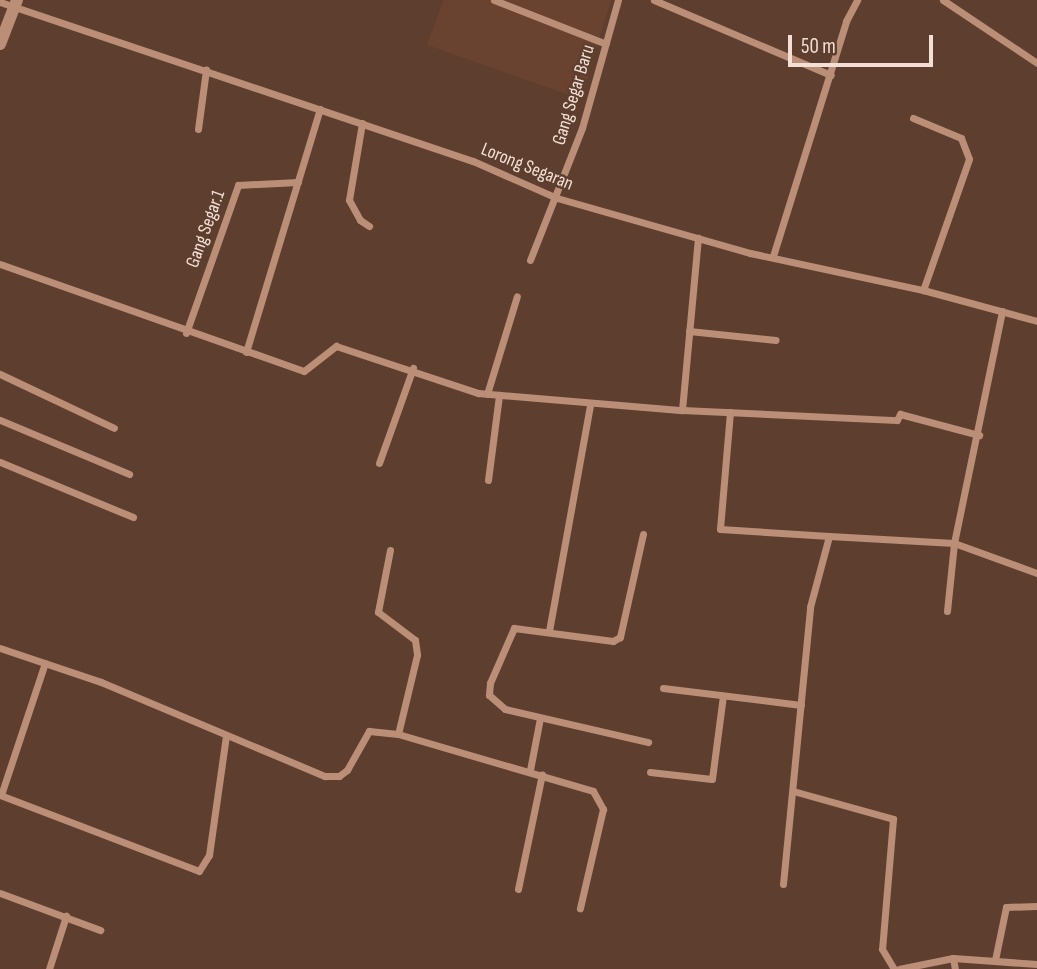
<!DOCTYPE html>
<html>
<head>
<meta charset="utf-8">
<style>
	body { margin:0 }
	#map { position:relative; width:1037px; height:969px; overflow:hidden; background:#5e3f2f; font-family:"Sofia Sans Condensed",sans-serif }
	div>[style] { position:absolute }
	.built>* { inset:0; background:#69432f }
	.minor>* { height:7px; margin:-3.5px; padding:0 3.5px; transform-origin:3.5px; border-radius:3.5px; background:#ba8e77 }
	.tertiary>* { height:12px; margin:-6px; padding:0 6px; transform-origin:6px; border-radius:6px; background:#ba8e77 }
	span { translate:-50% -50%; white-space:nowrap; text-align:center; line-height:1.15; -webkit-text-stroke:5px #5e3f2f; paint-order:stroke }
	.street-label { font-size:19px; color:#f3dfd5 }
	.scale { position:absolute; left:788px; top:35px; width:145px; height:32px; box-sizing:border-box; border:4px solid #f3dfd5; border-top:0; padding-left:9px; font-size:21px; line-height:24px; white-space:nowrap; color:#f3dfd5; -webkit-text-stroke:5px #5e3f2f; paint-order:stroke }
</style>
</head>
<body>
<div id="map">
	<div class="built">
		<div style="clip-path:polygon(444px 0,611px 0,581px 99px,427px 45px)"></div>
	</div>
	<div class="minor">
		<div style="left:494px;top:0;width:120px;rotate:21.4deg"></div>
		<div style="left:654px;top:0;width:192px;rotate:23deg"></div>
		<div style="left:943px;top:0;width:113px;rotate:33.8deg"></div>
		<div style="left:0;top:2px;width:499px;rotate:18.6deg"></div>
		<div style="left:473px;top:161px;width:92px;rotate:23.8deg"></div>
		<div style="left:557px;top:198px;width:201px;rotate:15.9deg"></div>
		<div style="left:750px;top:253px;width:177px;rotate:12.1deg"></div>
		<div style="left:923px;top:290px;width:118px;rotate:15.2deg"></div>
		<div style="left:913px;top:118px;width:52px;rotate:22.6deg"></div>
		<div style="left:961px;top:138px;width:22px;rotate:69deg"></div>
		<div style="left:969px;top:159px;width:139px;rotate:109.3deg"></div>
		<div style="left:362px;top:123px;width:78px;rotate:99.6deg"></div>
		<div style="left:349px;top:200px;width:23px;rotate:61deg"></div>
		<div style="left:360px;top:220px;width:11px;rotate:34deg"></div>
		<div style="left:198px;top:129px;width:60px;rotate:-82.3deg"></div>
		<div style="left:773px;top:256px;width:246px;rotate:-72.7deg"></div>
		<div style="left:846px;top:21px;width:24px;rotate:-62deg"></div>
		<div style="left:530px;top:260px;width:142px;rotate:-68.5deg"></div>
		<div style="left:582px;top:128px;width:133px;rotate:-74.3deg"></div>
		<div style="left:0;top:264px;width:322px;rotate:19.4deg"></div>
		<div style="left:304px;top:371px;width:41px;rotate:-38deg"></div>
		<div style="left:336px;top:346px;width:150px;rotate:18.3deg"></div>
		<div style="left:478px;top:393px;width:205px;rotate:4.8deg"></div>
		<div style="left:682px;top:410px;width:215px;rotate:2.7deg"></div>
		<div style="left:897px;top:420px;width:7px;rotate:-63deg"></div>
		<div style="left:900px;top:414px;width:82px;rotate:14.9deg"></div>
		<div style="left:689px;top:331px;width:87px;rotate:5.9deg"></div>
		<div style="left:186px;top:333px;width:157px;rotate:-70.6deg"></div>
		<div style="left:238px;top:185px;width:60px;rotate:-2.9deg"></div>
		<div style="left:246px;top:352px;width:254px;rotate:-73.1deg"></div>
		<div style="left:0;top:374px;width:126px;rotate:25.3deg"></div>
		<div style="left:487px;top:394px;width:102px;rotate:-73deg"></div>
		<div style="left:682px;top:410px;width:173px;rotate:-84.7deg"></div>
		<div style="left:730px;top:412px;width:117px;rotate:94.9deg"></div>
		<div style="left:720px;top:529px;width:109px;rotate:3.7deg"></div>
		<div style="left:0;top:420px;width:140px;rotate:22.7deg"></div>
		<div style="left:0;top:462px;width:144px;rotate:22.5deg"></div>
		<div style="left:379px;top:463px;width:101px;rotate:-70.3deg"></div>
		<div style="left:488px;top:480px;width:86px;rotate:-82.6deg"></div>
		<div style="left:643px;top:534px;width:106px;rotate:102.6deg"></div>
		<div style="left:620px;top:637px;width:8px;rotate:150deg"></div>
		<div style="left:613px;top:641px;width:100px;rotate:-172.5deg"></div>
		<div style="left:514px;top:628px;width:60px;rotate:113.6deg"></div>
		<div style="left:490px;top:683px;width:12px;rotate:95deg"></div>
		<div style="left:489px;top:695px;width:21px;rotate:41deg"></div>
		<div style="left:505px;top:709px;width:147px;rotate:13deg"></div>
		<div style="left:390px;top:550px;width:63px;rotate:101deg"></div>
		<div style="left:378px;top:612px;width:46px;rotate:37.1deg"></div>
		<div style="left:415px;top:640px;width:15px;rotate:82deg"></div>
		<div style="left:417px;top:655px;width:81px;rotate:103.5deg"></div>
		<div style="left:947px;top:611px;width:68px;rotate:-84.1deg"></div>
		<div style="left:954px;top:543px;width:237px;rotate:-78.3deg"></div>
		<div style="left:549px;top:631px;width:230px;rotate:-79.7deg"></div>
		<div style="left:0;top:648px;width:107px;rotate:18.6deg"></div>
		<div style="left:101px;top:682px;width:243px;rotate:22.8deg"></div>
		<div style="left:325px;top:776px;width:14px"></div>
		<div style="left:339px;top:776px;width:10px;rotate:-37deg"></div>
		<div style="left:347px;top:770px;width:45px;rotate:-60.6deg"></div>
		<div style="left:369px;top:731px;width:29px;rotate:6deg"></div>
		<div style="left:398px;top:734px;width:203px;rotate:16.3deg"></div>
		<div style="left:593px;top:791px;width:21px;rotate:61deg"></div>
		<div style="left:603px;top:809px;width:102px;rotate:103.1deg"></div>
		<div style="left:663px;top:688px;width:139px;rotate:7deg"></div>
		<div style="left:530px;top:770px;width:53px;rotate:-79.1deg"></div>
		<div style="left:650px;top:772px;width:62px;rotate:6.4deg"></div>
		<div style="left:712px;top:779px;width:84px;rotate:-82.5deg"></div>
		<div style="left:793px;top:791px;width:104px;rotate:15.6deg"></div>
		<div style="left:893px;top:819px;width:130px;rotate:94.8deg"></div>
		<div style="left:882px;top:949px;width:23px;rotate:59deg"></div>
		<div style="left:0;top:795px;width:213px;rotate:20.9deg"></div>
		<div style="left:199px;top:871px;width:19px;rotate:-58deg"></div>
		<div style="left:209px;top:855px;width:121px;rotate:-81.9deg"></div>
		<div style="left:1px;top:795px;width:139px;rotate:-71.6deg"></div>
		<div style="left:783px;top:884px;width:278px;rotate:-84.4deg"></div>
		<div style="left:810px;top:607px;width:73px;rotate:-75deg"></div>
		<div style="left:829px;top:536px;width:125px;rotate:3.2deg"></div>
		<div style="left:954px;top:543px;width:88px;rotate:19.9deg"></div>
		<div style="left:518px;top:889px;width:117px;rotate:-78.2deg"></div>
		<div style="left:0;top:893px;width:107px;rotate:20.3deg"></div>
		<div style="left:953px;top:958px;width:84px;rotate:4.1deg"></div>
		<div style="left:995px;top:960px;width:54px;rotate:-78.3deg"></div>
		<div style="left:1006px;top:907px;width:31px;rotate:-2deg"></div>
		<div style="left:49px;top:969px;width:56px;rotate:-72.2deg"></div>
		<div style="left:899px;top:969px;width:55px;rotate:-11.5deg"></div>
		<div style="left:953px;top:958px;width:11px;rotate:80deg"></div>
	</div>
	<div class="tertiary">
		<div style="left:0;top:44px;width:47px;rotate:-68.9deg"></div>
	</div>
	<div class="street-label">
		<span style="left:574px;top:95px;rotate:-73deg">Gang Segar Baru</span>
		<span style="left:527px;top:167px;rotate:22deg">Lorong Segaran</span>
		<span style="left:206px;top:229px;rotate:-70deg">Gang Segar.1</span>
	</div>
	<div class="scale">50 m</div>
</div>
</body>
</html>
